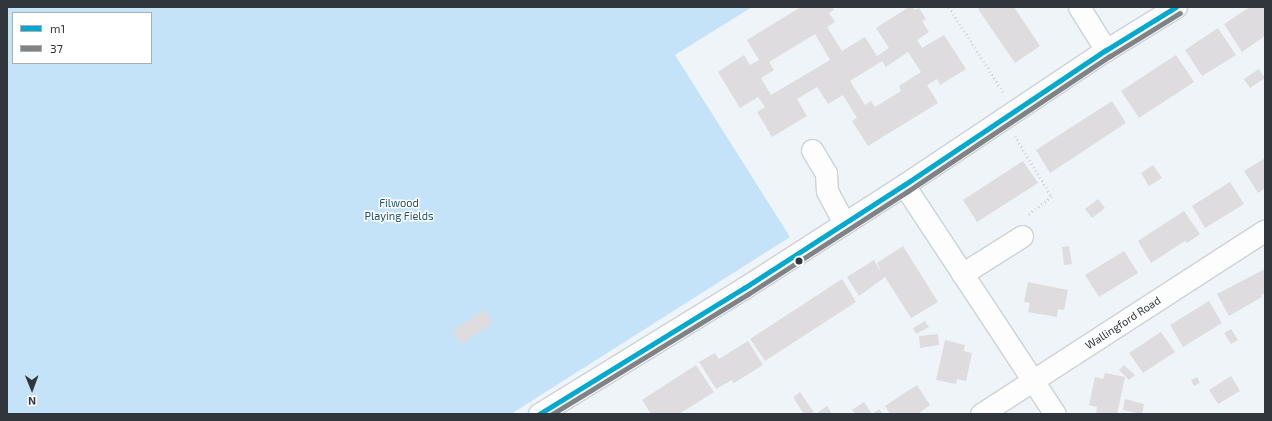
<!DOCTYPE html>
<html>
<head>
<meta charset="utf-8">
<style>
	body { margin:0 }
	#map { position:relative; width:1272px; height:421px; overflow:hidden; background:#eff4f9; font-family:"Exo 2",sans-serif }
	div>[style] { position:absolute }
	.green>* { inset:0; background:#c5e3f8 }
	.building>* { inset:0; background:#dedcdf }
	.path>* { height:2.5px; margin-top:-1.25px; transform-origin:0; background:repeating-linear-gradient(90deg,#d2d4d6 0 1px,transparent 0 4px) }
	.roads { filter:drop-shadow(1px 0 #ccd2d7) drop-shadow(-1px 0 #ccd2d7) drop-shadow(0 1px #ccd2d7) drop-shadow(0 -1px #ccd2d7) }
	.minor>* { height:21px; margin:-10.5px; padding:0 10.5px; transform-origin:10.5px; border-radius:10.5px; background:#fdfdfe }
	.bus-1>* { height:5px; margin:-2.5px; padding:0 2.5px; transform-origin:2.5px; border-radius:2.5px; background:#00a9ce }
	.bus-2>* { height:5px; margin:-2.5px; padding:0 2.5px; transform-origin:2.5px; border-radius:2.5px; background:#808285 }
	.dots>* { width:11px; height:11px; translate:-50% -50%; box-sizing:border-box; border:2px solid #fff; border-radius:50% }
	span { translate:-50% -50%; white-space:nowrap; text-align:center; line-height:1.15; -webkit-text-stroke:3px #fff; paint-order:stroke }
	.park-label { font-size:11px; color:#175174 }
	.street-label { font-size:11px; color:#30363b }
	.frame { position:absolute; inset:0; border:8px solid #30363b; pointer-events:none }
	.legend { position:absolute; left:12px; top:12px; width:140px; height:52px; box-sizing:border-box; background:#fff; border:1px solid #acafb1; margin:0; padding:5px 7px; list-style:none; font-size:12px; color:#30363b }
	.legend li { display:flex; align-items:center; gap:8px; height:20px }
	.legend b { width:20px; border:1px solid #acafb1 }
	.north { position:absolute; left:12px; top:369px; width:40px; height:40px; -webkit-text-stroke:3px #fff; paint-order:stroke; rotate:179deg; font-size:11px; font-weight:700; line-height:16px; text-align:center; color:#30363b }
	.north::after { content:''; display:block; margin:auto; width:14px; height:18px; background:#30363b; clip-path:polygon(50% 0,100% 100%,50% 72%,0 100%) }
</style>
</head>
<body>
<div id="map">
	<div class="green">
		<div style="clip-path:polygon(evenodd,7px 7px,752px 7px,675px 55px,790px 237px,511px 414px,7px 414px,7px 7px,13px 13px,151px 13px,151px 63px,13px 63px,13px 13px)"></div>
	</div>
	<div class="building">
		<div style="clip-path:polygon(evenodd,801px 7px,832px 7px,834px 10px,829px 13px,835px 22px,827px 27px,842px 51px,865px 37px,877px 56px,889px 48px,876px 28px,909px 7px,913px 7px,915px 10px,919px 8px,926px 19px,922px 21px,929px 32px,917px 40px,922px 48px,944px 35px,966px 69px,940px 85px,937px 79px,927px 85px,938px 103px,868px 146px,852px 121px,857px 118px,843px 95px,828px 104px,817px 87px,797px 99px,807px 116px,772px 137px,757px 112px,765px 107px,758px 97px,740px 108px,718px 72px,744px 55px,750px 65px,759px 60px,747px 40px,801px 7px,815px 34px,830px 60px,771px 95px,761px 78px,774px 70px,769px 62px,815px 34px,801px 7px,908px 52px,921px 72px,899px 86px,901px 91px,875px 107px,871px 101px,865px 105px,850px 81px,882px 61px,886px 67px,908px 52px)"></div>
		<div style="clip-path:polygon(981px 7px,1014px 7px,1040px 46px,1015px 63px,978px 9px)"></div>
		<div style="clip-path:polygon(1250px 7px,1265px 7px,1265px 36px,1242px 52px,1224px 24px)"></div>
		<div style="clip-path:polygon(1218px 28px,1236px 55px,1202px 76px,1185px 50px)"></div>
		<div style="clip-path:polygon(1176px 55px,1194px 82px,1139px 118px,1121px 91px)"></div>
		<div style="clip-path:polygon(1259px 69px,1265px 78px,1250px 88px,1244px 79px)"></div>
		<div style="clip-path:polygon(1112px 101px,1126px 123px,1050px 173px,1036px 150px)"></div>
		<div style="clip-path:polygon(1265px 158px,1265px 188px,1258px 193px,1244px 171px)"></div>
		<div style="clip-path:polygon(1023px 161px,1038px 183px,977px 222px,963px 200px)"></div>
		<div style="clip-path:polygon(1153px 165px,1162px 178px,1149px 186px,1141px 173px)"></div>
		<div style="clip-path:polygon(1230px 182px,1244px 204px,1205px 228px,1192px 206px)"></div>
		<div style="clip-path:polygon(1098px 199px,1105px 208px,1092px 218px,1085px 209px)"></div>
		<div style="clip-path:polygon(1184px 211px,1200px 234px,1187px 243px,1185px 241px,1151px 263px,1138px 241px)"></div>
		<div style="clip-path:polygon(903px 246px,938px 302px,911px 318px,885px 277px,859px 296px,847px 277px,874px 260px,882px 274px,877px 263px)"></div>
		<div style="clip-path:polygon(1069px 246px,1072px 264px,1064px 265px,1062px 247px)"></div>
		<div style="clip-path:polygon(1124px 251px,1138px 273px,1099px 297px,1085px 275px)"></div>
		<div style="clip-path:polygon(1265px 269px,1265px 293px,1261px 295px,1262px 297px,1229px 316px,1217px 294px)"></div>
		<div style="clip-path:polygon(842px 279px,856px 302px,765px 361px,750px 339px)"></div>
		<div style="clip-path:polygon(1028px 282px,1068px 290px,1064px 310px,1058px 309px,1057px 317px,1028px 312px,1030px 303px,1024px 302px)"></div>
		<div style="clip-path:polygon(1209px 301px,1222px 323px,1183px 347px,1170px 325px)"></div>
		<div style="clip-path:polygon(484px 310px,493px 323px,461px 344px,452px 331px)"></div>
		<div style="clip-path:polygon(925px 321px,929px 327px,916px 334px,913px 328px)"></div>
		<div style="clip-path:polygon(1231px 329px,1238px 340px,1231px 344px,1224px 333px)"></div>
		<div style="clip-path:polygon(1161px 332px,1175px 352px,1143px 373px,1129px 353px)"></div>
		<div style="clip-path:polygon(938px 334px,939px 345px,920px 348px,919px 336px)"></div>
		<div style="clip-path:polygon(945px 340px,965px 345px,964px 351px,972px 353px,966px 381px,957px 379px,956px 384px,936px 380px)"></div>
		<div style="clip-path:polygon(748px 341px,763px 365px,734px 383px,732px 380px,716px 389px,699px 362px,715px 353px,719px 359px)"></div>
		<div style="clip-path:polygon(696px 365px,714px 392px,679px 414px,651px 414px,642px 400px)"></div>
		<div style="clip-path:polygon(1124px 365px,1135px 375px,1129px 380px,1119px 370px)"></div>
		<div style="clip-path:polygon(1105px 373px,1125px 377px,1117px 414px,1096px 413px,1097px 407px,1089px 405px,1095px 377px,1103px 379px)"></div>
		<div style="clip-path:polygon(1231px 376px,1240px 391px,1218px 404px,1209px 390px)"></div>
		<div style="clip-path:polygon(1197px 377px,1200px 383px,1194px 386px,1191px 380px)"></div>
		<div style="clip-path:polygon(917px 385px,930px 405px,918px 414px,890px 414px,885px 406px)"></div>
		<div style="clip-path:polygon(800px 392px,815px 414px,804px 414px,793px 397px)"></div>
		<div style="clip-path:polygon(1125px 399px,1144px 404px,1142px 414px,1123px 410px)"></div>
		<div style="clip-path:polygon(864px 402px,872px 414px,879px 409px,883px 414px,855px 414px,852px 410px)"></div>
		<div style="clip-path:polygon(827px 406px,832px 414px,817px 414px,817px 413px)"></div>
	</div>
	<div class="path">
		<div style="left:949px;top:7px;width:102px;rotate:57.4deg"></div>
		<div style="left:1015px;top:136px;width:71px;rotate:58.8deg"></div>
		<div style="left:1052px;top:197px;width:31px;rotate:143deg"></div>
	</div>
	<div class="roads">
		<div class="minor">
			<div style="left:1079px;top:7px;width:51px;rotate:57.9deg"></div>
			<div style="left:812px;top:150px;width:27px;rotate:59deg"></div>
			<div style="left:826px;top:173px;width:18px;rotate:87deg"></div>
			<div style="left:827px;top:191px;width:36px;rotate:62deg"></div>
			<div style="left:904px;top:185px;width:274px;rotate:56.6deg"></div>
			<div style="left:962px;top:274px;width:71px;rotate:-32.3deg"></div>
			<div style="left:539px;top:414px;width:241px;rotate:-31.6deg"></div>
			<div style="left:744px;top:288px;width:190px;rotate:-32.8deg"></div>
			<div style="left:904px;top:185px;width:243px;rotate:-33.8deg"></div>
			<div style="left:1106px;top:50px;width:82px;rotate:-31.6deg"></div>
			<div style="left:981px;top:414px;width:338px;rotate:-32.9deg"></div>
		</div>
	</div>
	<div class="bus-1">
		<div style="left:539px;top:414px;width:241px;rotate:-31.6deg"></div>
		<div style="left:744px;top:288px;width:190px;rotate:-32.8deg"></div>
		<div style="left:904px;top:185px;width:243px;rotate:-33.8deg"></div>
		<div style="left:1106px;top:50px;width:82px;rotate:-31.6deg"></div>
	</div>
	<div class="bus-2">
		<div style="left:552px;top:414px;width:230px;rotate:-31.5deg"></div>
		<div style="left:748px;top:294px;width:190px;rotate:-32.8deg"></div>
		<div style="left:908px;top:191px;width:243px;rotate:-33.8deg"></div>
		<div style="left:1110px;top:56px;width:82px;rotate:-31.6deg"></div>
	</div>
	<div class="dots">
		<div style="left:799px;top:261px;background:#30363b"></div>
	</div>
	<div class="park-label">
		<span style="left:399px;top:210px">Filwood<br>Playing Fields</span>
	</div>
	<div class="street-label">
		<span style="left:1123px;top:323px;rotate:-33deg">Wallingford Road</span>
	</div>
	<div class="frame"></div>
	<ul class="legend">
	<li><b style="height:5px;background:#00a9ce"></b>m1</li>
	<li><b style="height:5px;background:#808285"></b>37</li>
	</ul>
	<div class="north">N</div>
</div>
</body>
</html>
